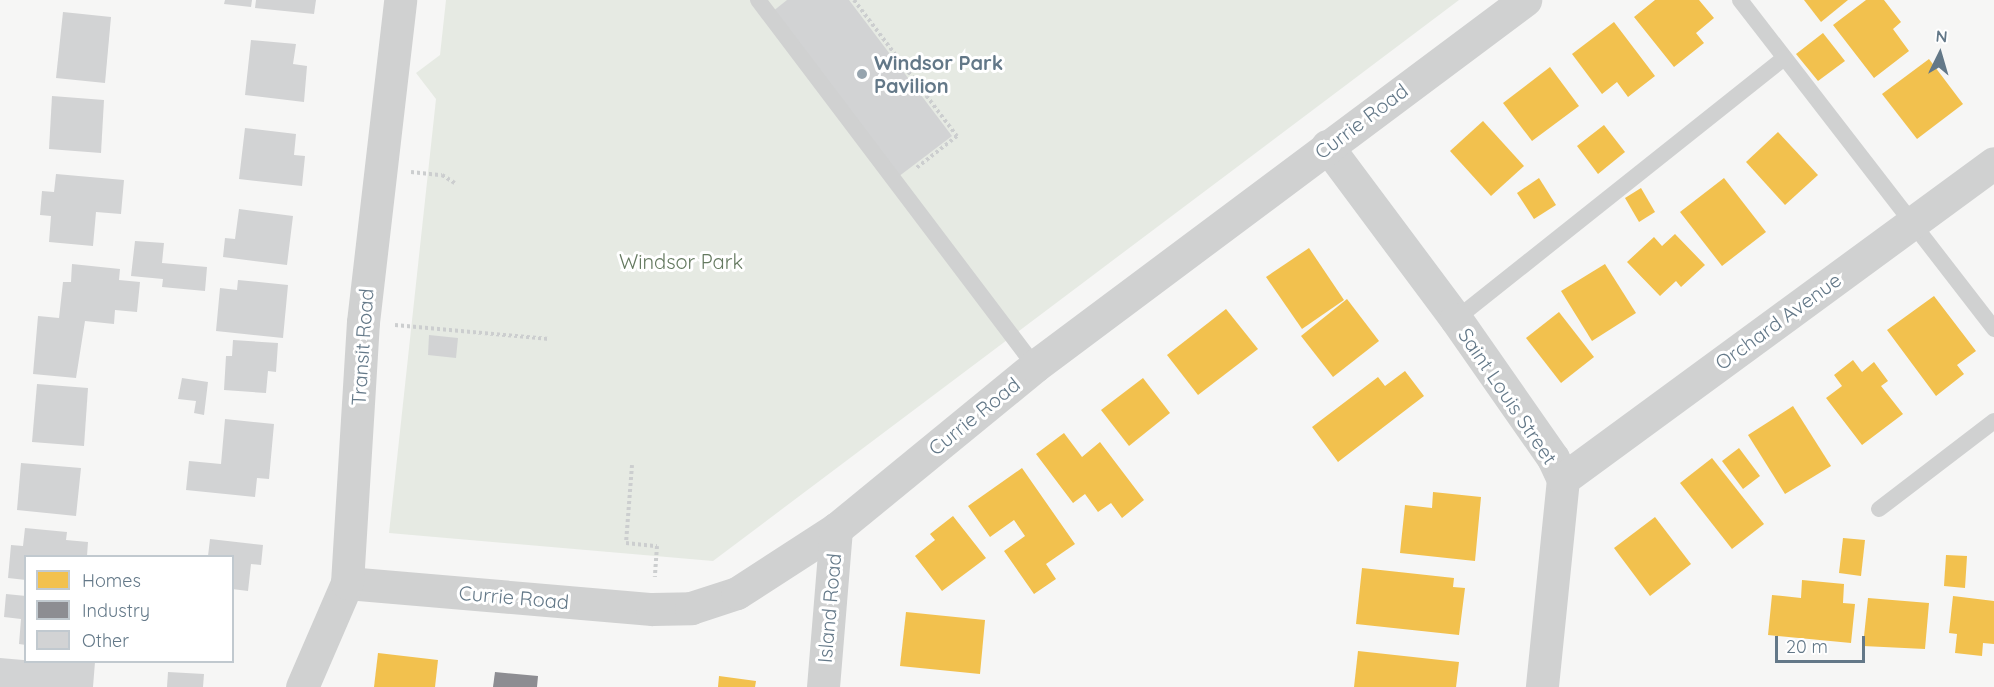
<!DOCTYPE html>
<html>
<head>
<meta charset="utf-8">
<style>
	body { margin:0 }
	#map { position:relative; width:1994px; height:687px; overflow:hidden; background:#f6f6f5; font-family:Quicksand,sans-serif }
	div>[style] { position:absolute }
	.green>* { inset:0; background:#e6eae3 }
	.homes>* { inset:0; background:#f2c14e }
	.industry>* { inset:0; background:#8d8d92 }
	.building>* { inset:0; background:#d2d3d4 }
	.path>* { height:4px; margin-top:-2px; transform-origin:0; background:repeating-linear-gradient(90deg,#cccecf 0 3px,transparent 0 6px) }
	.lane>* { height:16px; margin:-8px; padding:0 8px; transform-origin:8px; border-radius:8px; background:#d0d1d1 }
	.street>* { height:33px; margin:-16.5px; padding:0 16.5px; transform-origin:16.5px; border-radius:16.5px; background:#d0d1d1 }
	.dots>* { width:16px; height:16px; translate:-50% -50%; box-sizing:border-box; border:3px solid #fff; border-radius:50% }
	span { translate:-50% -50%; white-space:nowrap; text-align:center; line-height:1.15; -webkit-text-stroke:6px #fff; paint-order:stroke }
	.poi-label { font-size:20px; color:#637888; font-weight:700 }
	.left { translate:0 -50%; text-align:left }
	.street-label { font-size:20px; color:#637888 }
	.park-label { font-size:20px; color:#64795f }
	.legend { position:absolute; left:24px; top:555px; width:210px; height:108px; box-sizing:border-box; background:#fff; border:2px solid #c1c9cf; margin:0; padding:8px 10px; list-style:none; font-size:18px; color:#637888 }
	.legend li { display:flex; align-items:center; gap:12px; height:30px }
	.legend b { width:30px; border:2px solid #c1c9cf }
	.north { position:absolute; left:1910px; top:24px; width:60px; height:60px; -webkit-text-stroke:4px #fff; paint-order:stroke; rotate:5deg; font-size:16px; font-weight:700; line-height:24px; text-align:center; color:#637888 }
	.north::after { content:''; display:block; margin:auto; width:21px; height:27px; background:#637888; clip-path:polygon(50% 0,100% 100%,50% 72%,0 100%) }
	.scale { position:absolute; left:1775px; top:636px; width:90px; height:27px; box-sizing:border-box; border:3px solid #637888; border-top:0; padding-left:8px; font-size:18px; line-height:21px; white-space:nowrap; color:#637888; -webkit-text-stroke:4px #fff; paint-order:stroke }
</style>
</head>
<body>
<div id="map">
	<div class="green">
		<div style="clip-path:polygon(446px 0,1459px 0,713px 561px,389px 533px,436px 99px,416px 73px,440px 55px)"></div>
	</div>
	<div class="homes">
		<div style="clip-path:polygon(1655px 0,1699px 0,1714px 18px,1696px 33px,1704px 43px,1674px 67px,1634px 17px)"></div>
		<div style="clip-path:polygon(1804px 0,1848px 0,1821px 22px)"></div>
		<div style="clip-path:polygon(1866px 0,1884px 0,1901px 22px,1893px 29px,1909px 51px,1874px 78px,1833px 25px)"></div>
		<div style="clip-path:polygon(1614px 22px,1655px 76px,1628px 97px,1617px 82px,1602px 94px,1572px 54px)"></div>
		<div style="clip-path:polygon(1823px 33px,1845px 61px,1818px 81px,1796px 54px)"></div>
		<div style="clip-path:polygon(1929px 59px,1963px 104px,1917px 139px,1882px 94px)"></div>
		<div style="clip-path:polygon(1550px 67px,1579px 106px,1532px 141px,1503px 103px)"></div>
		<div style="clip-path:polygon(1483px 121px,1524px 166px,1491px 196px,1450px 151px)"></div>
		<div style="clip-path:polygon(1604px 125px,1625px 152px,1598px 174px,1577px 146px)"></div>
		<div style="clip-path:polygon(1778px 132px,1818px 175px,1785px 205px,1746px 162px)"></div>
		<div style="clip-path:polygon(1539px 178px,1556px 205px,1534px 219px,1517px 193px)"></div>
		<div style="clip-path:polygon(1724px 178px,1766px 232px,1722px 266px,1680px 212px)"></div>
		<div style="clip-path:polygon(1641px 188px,1655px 212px,1639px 222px,1625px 198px)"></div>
		<div style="clip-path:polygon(1675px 234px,1705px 265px,1681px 287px,1676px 281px,1660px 296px,1627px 262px,1654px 237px,1662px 246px)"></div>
		<div style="clip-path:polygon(1309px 248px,1344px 300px,1302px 329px,1266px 277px)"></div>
		<div style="clip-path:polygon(1605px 264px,1636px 313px,1592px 341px,1561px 291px)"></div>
		<div style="clip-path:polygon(1934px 296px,1976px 351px,1957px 365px,1964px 374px,1936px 396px,1887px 330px)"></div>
		<div style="clip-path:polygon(1347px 299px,1379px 341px,1333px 377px,1301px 336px)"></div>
		<div style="clip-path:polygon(1226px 309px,1258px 349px,1198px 395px,1167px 355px)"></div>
		<div style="clip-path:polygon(1559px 312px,1594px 357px,1561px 383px,1526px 338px)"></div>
		<div style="clip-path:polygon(1853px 360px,1862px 372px,1874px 362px,1888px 381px,1881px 386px,1903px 414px,1862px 445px,1826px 398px,1842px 386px,1834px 375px)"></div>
		<div style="clip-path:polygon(1405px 371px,1424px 396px,1338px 462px,1312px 427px,1378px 377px,1385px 386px)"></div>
		<div style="clip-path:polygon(1143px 378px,1170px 413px,1129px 446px,1101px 410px)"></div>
		<div style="clip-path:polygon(1793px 406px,1831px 466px,1785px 494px,1748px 435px)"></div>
		<div style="clip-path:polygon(1064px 433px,1082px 457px,1100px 442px,1144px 500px,1122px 518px,1111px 503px,1098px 512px,1085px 494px,1073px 503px,1036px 454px)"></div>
		<div style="clip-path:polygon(1739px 448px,1760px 476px,1743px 489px,1722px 461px)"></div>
		<div style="clip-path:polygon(1712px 458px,1764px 524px,1732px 549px,1680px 483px)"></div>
		<div style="clip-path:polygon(1022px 468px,1075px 544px,1046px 564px,1056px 579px,1034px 594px,1004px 551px,1025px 536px,1014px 520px,990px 537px,968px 506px)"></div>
		<div style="clip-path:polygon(1433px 492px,1481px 497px,1475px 561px,1400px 553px,1405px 505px,1432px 508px)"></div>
		<div style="clip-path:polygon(953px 516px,986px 558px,942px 591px,915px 556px,935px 540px,930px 534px)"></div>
		<div style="clip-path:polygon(1655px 517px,1691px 564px,1650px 596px,1614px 548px)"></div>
		<div style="clip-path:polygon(1843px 538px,1865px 540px,1861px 576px,1839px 573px)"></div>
		<div style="clip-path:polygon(1946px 555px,1967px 556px,1965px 588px,1944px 586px)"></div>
		<div style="clip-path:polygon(1362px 568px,1454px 578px,1453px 587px,1465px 588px,1459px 635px,1356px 624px)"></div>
		<div style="clip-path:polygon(1802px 580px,1844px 584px,1843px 603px,1855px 604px,1851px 643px,1768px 635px,1772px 595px,1801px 598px)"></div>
		<div style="clip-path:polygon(1953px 596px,1994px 601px,1994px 644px,1983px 643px,1982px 656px,1955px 653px,1957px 634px,1949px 633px)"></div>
		<div style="clip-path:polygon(1868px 598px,1929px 603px,1925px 649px,1863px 646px)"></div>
		<div style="clip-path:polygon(906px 612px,985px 620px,980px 674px,900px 666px)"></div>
		<div style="clip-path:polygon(1358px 651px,1459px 662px,1456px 687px,1354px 687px)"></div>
		<div style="clip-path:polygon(378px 653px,438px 660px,435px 687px,374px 687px)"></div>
		<div style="clip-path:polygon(719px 676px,756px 681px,755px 687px,718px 687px)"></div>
	</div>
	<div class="industry">
		<div style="clip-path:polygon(495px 672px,538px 676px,537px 687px,493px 687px)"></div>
	</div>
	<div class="building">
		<div style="clip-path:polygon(225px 0,252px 0,251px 7px,224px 4px)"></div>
		<div style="clip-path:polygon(256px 0,316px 0,314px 14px,255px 8px)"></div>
		<div style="clip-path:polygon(787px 0,849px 0,952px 136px,898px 177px,772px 12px)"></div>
		<div style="clip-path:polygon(63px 12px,111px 17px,105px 83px,56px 78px)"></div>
		<div style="clip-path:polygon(251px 40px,296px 44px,293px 64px,307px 66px,304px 102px,245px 95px)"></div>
		<div style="clip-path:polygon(52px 96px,104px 100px,101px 153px,49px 149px)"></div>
		<div style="clip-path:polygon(245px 128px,296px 134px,294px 155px,305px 156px,302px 186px,239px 179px)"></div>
		<div style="clip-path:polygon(56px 174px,124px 180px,121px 214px,96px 212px,93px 246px,49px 242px,51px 216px,40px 215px,42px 191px,54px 192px)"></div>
		<div style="clip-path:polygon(239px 209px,293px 216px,287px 265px,223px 257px,225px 238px,235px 239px)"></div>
		<div style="clip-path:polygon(135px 241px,164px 243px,162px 263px,207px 267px,205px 291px,162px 287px,163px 279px,131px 276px)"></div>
		<div style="clip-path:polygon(72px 264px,120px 269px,119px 280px,140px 282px,137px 312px,115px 310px,114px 324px,85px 321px,76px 378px,33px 374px,38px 316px,59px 318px,63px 282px,71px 282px)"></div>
		<div style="clip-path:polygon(238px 280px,288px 285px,283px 338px,216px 331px,220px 288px,237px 290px)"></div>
		<div style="clip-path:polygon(429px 335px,458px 338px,456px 358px,428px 355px)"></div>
		<div style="clip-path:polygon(233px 340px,278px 343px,276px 372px,268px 371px,266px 393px,224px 390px,226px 356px,232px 356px)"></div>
		<div style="clip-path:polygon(182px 378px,208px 382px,204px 415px,194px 413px,196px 401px,178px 399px)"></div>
		<div style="clip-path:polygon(37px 384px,88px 388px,84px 446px,32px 442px)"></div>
		<div style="clip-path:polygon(225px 419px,274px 424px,269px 479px,257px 478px,255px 497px,186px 490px,189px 461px,221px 464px)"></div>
		<div style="clip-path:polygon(21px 463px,81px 468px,76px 516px,17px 510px)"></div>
		<div style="clip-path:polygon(25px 528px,67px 532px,66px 540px,88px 542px,87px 556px,26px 556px,26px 580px,8px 578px,11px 545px,23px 546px)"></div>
		<div style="clip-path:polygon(210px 539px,263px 545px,261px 565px,251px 564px,248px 591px,232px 589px,232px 556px,208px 556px)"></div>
		<div style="clip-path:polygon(6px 594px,26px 596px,26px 645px,19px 644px,21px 619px,4px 617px)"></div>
		<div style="clip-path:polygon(0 658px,58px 663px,95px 662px,93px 687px,0 687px)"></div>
		<div style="clip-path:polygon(168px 672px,204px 674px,203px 687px,167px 687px)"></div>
	</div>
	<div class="path">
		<div style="left:854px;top:0;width:171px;rotate:52.9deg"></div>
		<div style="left:957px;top:136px;width:53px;rotate:141.8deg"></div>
		<div style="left:411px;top:172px;width:31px;rotate:6deg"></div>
		<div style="left:442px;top:175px;width:15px;rotate:32deg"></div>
		<div style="left:395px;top:325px;width:155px;rotate:5.2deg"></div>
		<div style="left:632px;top:465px;width:78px;rotate:94.4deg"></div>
		<div style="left:626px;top:543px;width:31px;rotate:6deg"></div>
		<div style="left:657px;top:546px;width:31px;rotate:94deg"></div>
	</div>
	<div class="lane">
		<div style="left:758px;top:0;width:459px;rotate:52.9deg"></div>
		<div style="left:1740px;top:0;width:416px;rotate:52.3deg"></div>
		<div style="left:1456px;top:319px;width:419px;rotate:-38.5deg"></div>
		<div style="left:1879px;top:509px;width:145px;rotate:-37.4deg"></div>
	</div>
	<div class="street">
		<div style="left:1327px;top:146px;width:216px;rotate:53.3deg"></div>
		<div style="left:1456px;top:319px;width:169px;rotate:55.1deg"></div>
		<div style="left:1553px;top:458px;width:23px;rotate:65deg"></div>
		<div style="left:1563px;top:479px;width:209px;rotate:95.8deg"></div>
		<div style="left:1563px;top:479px;width:534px;rotate:-36.25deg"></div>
		<div style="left:347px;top:583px;width:306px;rotate:4.9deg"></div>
		<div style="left:652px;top:609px;width:39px;rotate:-1deg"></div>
		<div style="left:691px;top:608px;width:48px;rotate:-18.1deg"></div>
		<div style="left:737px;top:593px;width:118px;rotate:-32.9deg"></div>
		<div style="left:836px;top:529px;width:257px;rotate:-39.3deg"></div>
		<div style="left:1035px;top:366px;width:612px;rotate:-36.76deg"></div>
		<div style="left:302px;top:687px;width:113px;rotate:-66.6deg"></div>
		<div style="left:347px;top:583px;width:261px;rotate:-86.5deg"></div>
		<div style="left:363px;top:322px;width:324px;rotate:-83.4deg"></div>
		<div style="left:823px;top:687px;width:159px;rotate:-85.3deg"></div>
	</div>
	<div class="dots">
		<div style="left:862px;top:74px;background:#96a4ae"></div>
	</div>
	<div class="poi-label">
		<span class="left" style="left:874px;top:74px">Windsor Park<br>Pavilion</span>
	</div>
	<div class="street-label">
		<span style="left:1361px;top:121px;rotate:-37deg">Currie Road</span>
		<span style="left:1778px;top:321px;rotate:-36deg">Orchard Avenue</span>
		<span style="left:362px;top:347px;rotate:-86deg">Transit Road</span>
		<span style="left:1508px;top:396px;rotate:56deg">Saint Louis Street</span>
		<span style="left:974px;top:416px;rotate:-39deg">Currie Road</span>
		<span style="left:514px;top:597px;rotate:5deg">Currie Road</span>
		<span style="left:829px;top:608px;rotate:-85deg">Island Road</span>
	</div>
	<div class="park-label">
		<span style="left:681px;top:261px">Windsor Park</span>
	</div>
	<ul class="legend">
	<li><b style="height:16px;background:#f2c14e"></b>Homes</li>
	<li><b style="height:16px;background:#8d8d92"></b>Industry</li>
	<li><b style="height:16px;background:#d2d3d4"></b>Other</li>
	</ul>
	<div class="north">N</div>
	<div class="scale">20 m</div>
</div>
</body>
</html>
